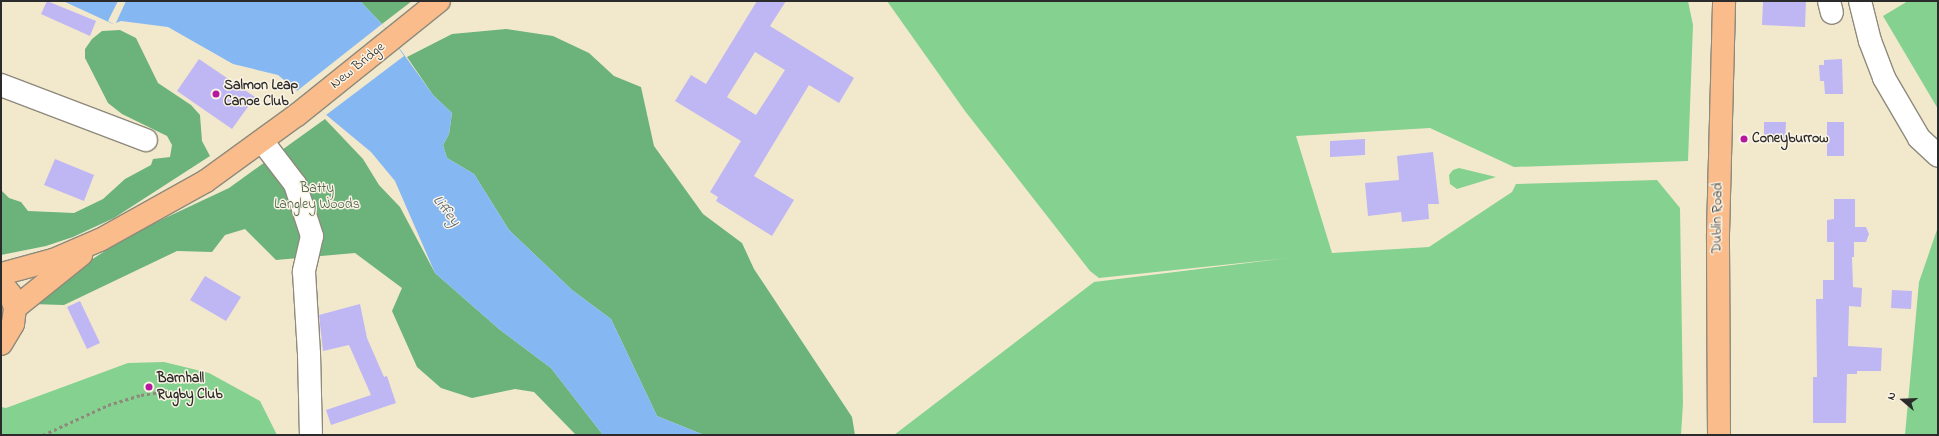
<!DOCTYPE html>
<html>
<head>
<meta charset="utf-8">
<style>
	body { margin:0 }
	#map { position:relative; width:1939px; height:436px; overflow:hidden; background:#f2e9cd; font-family:"Indie Flower",sans-serif }
	div>[style] { position:absolute }
	.green>* { inset:0; background:#84d190 }
	.forest>* { inset:0; background:#6bb37a }
	.water>* { inset:0; background:#85b7f2 }
	.pier>* { inset:0; background:#f2e9cd }
	.building>* { inset:0; background:#bfb6f4 }
	.path>* { height:2.5px; margin-top:-1.25px; transform-origin:0; background:repeating-linear-gradient(90deg,#8e8a7c 0 3px,transparent 0 6px) }
	.roads { filter:drop-shadow(1px 0 #8e8a7c) drop-shadow(-1px 0 #8e8a7c) drop-shadow(0 1px #8e8a7c) drop-shadow(0 -1px #8e8a7c) }
	.minor>* { height:22px; margin:-11px; padding:0 11px; transform-origin:11px; border-radius:11px; background:#fff }
	.major>* { height:22px; margin:-11px; padding:0 11px; transform-origin:11px; border-radius:11px; background:#f9bc8a }
	.dots>* { width:11px; height:11px; translate:-50% -50%; box-sizing:border-box; border:2px solid #fcf5e5; border-radius:50% }
	span { translate:-50% -50%; white-space:nowrap; text-align:center; line-height:1.15; -webkit-text-stroke:3px #fcf5e5; paint-order:stroke }
	.street-label { font-size:14px; color:#2b2b2b }
	.poi-label { font-size:14px; color:#2b2b2b; font-weight:700 }
	.left { translate:0 -50%; text-align:left }
	.park-label { font-size:14px; color:#465d49 }
	.water-label { font-size:15px; color:#465567; font-style:italic }
	.frame { position:absolute; inset:0; border:2px solid #2b2b2b; pointer-events:none }
	.north { position:absolute; left:1883px; top:380px; width:40px; height:40px; -webkit-text-stroke:3px #fcf5e5; paint-order:stroke; rotate:289deg; font-size:11px; font-weight:700; line-height:16px; text-align:center; color:#2b2b2b }
	.north::after { content:''; display:block; margin:auto; width:14px; height:18px; background:#2b2b2b; clip-path:polygon(50% 0,100% 100%,50% 72%,0 100%) }
</style>
</head>
<body>
<div id="map">
	<div class="green">
		<div style="clip-path:polygon(887px 1px,1688px 1px,1693px 25px,1688px 161px,1514px 167px,1430px 128px,1296px 136px,1332px 253px,1429px 247px,1512px 192px,1516px 184px,1657px 180px,1680px 208px,1683px 403px,1681px 435px,894px 435px,1094px 282px,1288px 258px,1099px 278px,1090px 271px,965px 111px)"></div>
		<div style="clip-path:polygon(1908px 1px,1938px 1px,1938px 109px,1883px 16px)"></div>
		<div style="clip-path:polygon(1459px 168px,1496px 177px,1457px 189px,1450px 184px,1449px 175px,1453px 170px)"></div>
		<div style="clip-path:polygon(1938px 227px,1938px 435px,1905px 435px,1919px 282px)"></div>
		<div style="clip-path:polygon(164px 362px,209px 373px,260px 401px,277px 435px,1px 435px,1px 407px,6px 408px,128px 363px)"></div>
	</div>
	<div class="forest">
		<div style="clip-path:polygon(360px 1px,412px 1px,382px 24px)"></div>
		<div style="clip-path:polygon(506px 29px,553px 36px,589px 53px,614px 76px,641px 87px,654px 146px,703px 214px,742px 243px,754px 269px,852px 417px,855px 435px,704px 435px,657px 416px,611px 319px,572px 290px,509px 230px,474px 174px,447px 158px,443px 145px,449px 134px,452px 113px,433px 95px,407px 57px,452px 34px)"></div>
		<div style="clip-path:polygon(120px 30px,136px 38px,158px 83px,191px 105px,200px 115px,202px 141px,210px 156px,114px 218px,73px 237px,46px 246px,1px 255px,1px 190px,9px 198px,21px 202px,28px 211px,74px 213px,103px 199px,125px 179px,151px 165px,153px 159px,170px 157px,172px 145px,167px 136px,122px 114px,108px 103px,85px 58px,85px 49px,92px 39px,102px 31px)"></div>
		<div style="clip-path:polygon(325px 119px,363px 159px,379px 185px,400px 207px,435px 273px,499px 329px,551px 368px,603px 435px,576px 435px,534px 392px,515px 389px,472px 398px,441px 388px,417px 367px,392px 311px,402px 288px,355px 253px,276px 260px,245px 229px,225px 235px,212px 252px,177px 251px,64px 305px,31px 304px,85px 264px,131px 234px,229px 188px)"></div>
	</div>
	<div class="water">
		<div style="clip-path:polygon(63px 1px,360px 1px,382px 24px,433px 95px,452px 113px,449px 134px,443px 145px,447px 158px,474px 174px,509px 230px,572px 290px,611px 319px,657px 416px,704px 435px,603px 435px,551px 368px,499px 329px,435px 273px,395px 181px,371px 152px,278px 75px,233px 64px,168px 27px,121px 21px,113px 24px)"></div>
	</div>
	<div class="pier">
		<div style="clip-path:polygon(118px 1px,126px 1px,115px 25px,108px 21px)"></div>
		<div style="clip-path:polygon(382px 24px,404px 56px,326px 115px,297px 91px)"></div>
	</div>
	<div class="building">
		<div style="clip-path:polygon(47px 1px,96px 21px,90px 36px,41px 14px)"></div>
		<div style="clip-path:polygon(evenodd,757px 1px,786px 1px,770px 26px,854px 78px,839px 103px,809px 85px,754px 176px,794px 200px,772px 236px,716px 201px,718px 197px,710px 192px,741px 141px,675px 101px,691px 75px,706px 84px,757px 1px,755px 52px,785px 70px,756px 115px,727px 97px,755px 52px)"></div>
		<div style="clip-path:polygon(1763px 1px,1806px 1px,1805px 27px,1762px 25px)"></div>
		<div style="clip-path:polygon(199px 59px,255px 97px,232px 129px,177px 91px)"></div>
		<div style="clip-path:polygon(1842px 59px,1843px 94px,1825px 94px,1824px 81px,1820px 81px,1819px 65px,1824px 65px,1824px 60px)"></div>
		<div style="clip-path:polygon(1764px 122px,1786px 122px,1785px 142px,1764px 142px)"></div>
		<div style="clip-path:polygon(1827px 122px,1844px 122px,1844px 156px,1827px 156px)"></div>
		<div style="clip-path:polygon(1365px 139px,1365px 155px,1330px 157px,1330px 141px)"></div>
		<div style="clip-path:polygon(1433px 152px,1439px 204px,1428px 204px,1429px 219px,1402px 222px,1401px 212px,1368px 216px,1365px 183px,1399px 180px,1397px 156px)"></div>
		<div style="clip-path:polygon(55px 159px,94px 175px,84px 201px,44px 185px)"></div>
		<div style="clip-path:polygon(1834px 199px,1855px 199px,1855px 227px,1866px 227px,1869px 234px,1866px 242px,1854px 242px,1854px 257px,1852px 257px,1853px 287px,1862px 288px,1861px 307px,1849px 306px,1848px 346px,1882px 348px,1881px 371px,1857px 371px,1857px 374px,1847px 374px,1846px 423px,1813px 423px,1813px 377px,1817px 377px,1816px 299px,1823px 299px,1823px 280px,1834px 280px,1834px 242px,1827px 242px,1827px 220px,1834px 219px)"></div>
		<div style="clip-path:polygon(205px 276px,241px 297px,226px 321px,190px 300px)"></div>
		<div style="clip-path:polygon(1892px 290px,1912px 291px,1911px 309px,1891px 308px)"></div>
		<div style="clip-path:polygon(80px 301px,100px 343px,87px 349px,67px 307px)"></div>
		<div style="clip-path:polygon(360px 304px,367px 338px,384px 377px,387px 376px,396px 403px,331px 425px,326px 410px,371px 395px,349px 345px,323px 351px,319px 315px)"></div>
	</div>
	<div class="path">
		<div style="left:43px;top:435px;width:72px;rotate:-24.8deg"></div>
		<div style="left:108px;top:405px;width:34px;rotate:-17deg"></div>
		<div style="left:141px;top:395px;width:19px;rotate:-9deg"></div>
	</div>
	<div class="roads">
		<div class="minor">
			<div style="left:1829px;top:1px;width:12px;rotate:76deg"></div>
			<div style="left:1860px;top:1px;width:41px;rotate:76deg"></div>
			<div style="left:1870px;top:41px;width:40px;rotate:69deg"></div>
			<div style="left:1884px;top:78px;width:69px;rotate:59.7deg"></div>
			<div style="left:1919px;top:138px;width:26px;rotate:43deg"></div>
			<div style="left:1px;top:85px;width:155px;rotate:20.8deg"></div>
			<div style="left:262px;top:141px;width:54px;rotate:52.5deg"></div>
			<div style="left:295px;top:184px;width:55px;rotate:71.9deg"></div>
			<div style="left:312px;top:236px;width:37px;rotate:103deg"></div>
			<div style="left:304px;top:272px;width:82px;rotate:86.5deg"></div>
			<div style="left:309px;top:354px;width:81px;rotate:88.6deg"></div>
		</div>
		<div class="major">
			<div style="left:1px;top:274px;width:54px;rotate:-15.1deg"></div>
			<div style="left:53px;top:260px;width:51px;rotate:-23.1deg"></div>
			<div style="left:100px;top:240px;width:121px;rotate:-29.1deg"></div>
			<div style="left:206px;top:181px;width:112px;rotate:-36deg"></div>
			<div style="left:297px;top:115px;width:182px;rotate:-38.8deg"></div>
			<div style="left:1px;top:282px;width:15px;rotate:53deg"></div>
			<div style="left:10px;top:294px;width:15px;rotate:70deg"></div>
			<div style="left:15px;top:308px;width:16px;rotate:97deg"></div>
			<div style="left:13px;top:324px;width:23px;rotate:121deg"></div>
			<div style="left:15px;top:308px;width:85px;rotate:-38.8deg"></div>
			<div style="left:1719px;top:435px;width:201px;rotate:-90.3deg"></div>
			<div style="left:1718px;top:234px;width:233px;rotate:-88.5deg"></div>
		</div>
	</div>
	<div class="dots">
		<div style="left:216px;top:94px;background:#b5179e"></div>
		<div style="left:1744px;top:139px;background:#b5179e"></div>
		<div style="left:149px;top:387px;background:#b5179e"></div>
	</div>
	<div class="street-label">
		<span style="left:358px;top:66px;rotate:-39deg">New Bridge</span>
		<span style="left:1718px;top:218px;rotate:-89deg">Dublin Road</span>
	</div>
	<div class="poi-label">
		<span class="left" style="left:224px;top:94px">Salmon Leap<br>Canoe Club</span>
		<span class="left" style="left:1752px;top:139px">Coneyburrow</span>
		<span class="left" style="left:157px;top:387px">Barnhall<br>Rugby Club</span>
	</div>
	<div class="park-label">
		<span style="left:317px;top:197px">Batty<br>Langley Woods</span>
	</div>
	<div class="water-label">
		<span style="left:446px;top:211px;rotate:52deg">Liffey</span>
	</div>
	<div class="frame"></div>
	<div class="north">N</div>
</div>
</body>
</html>
